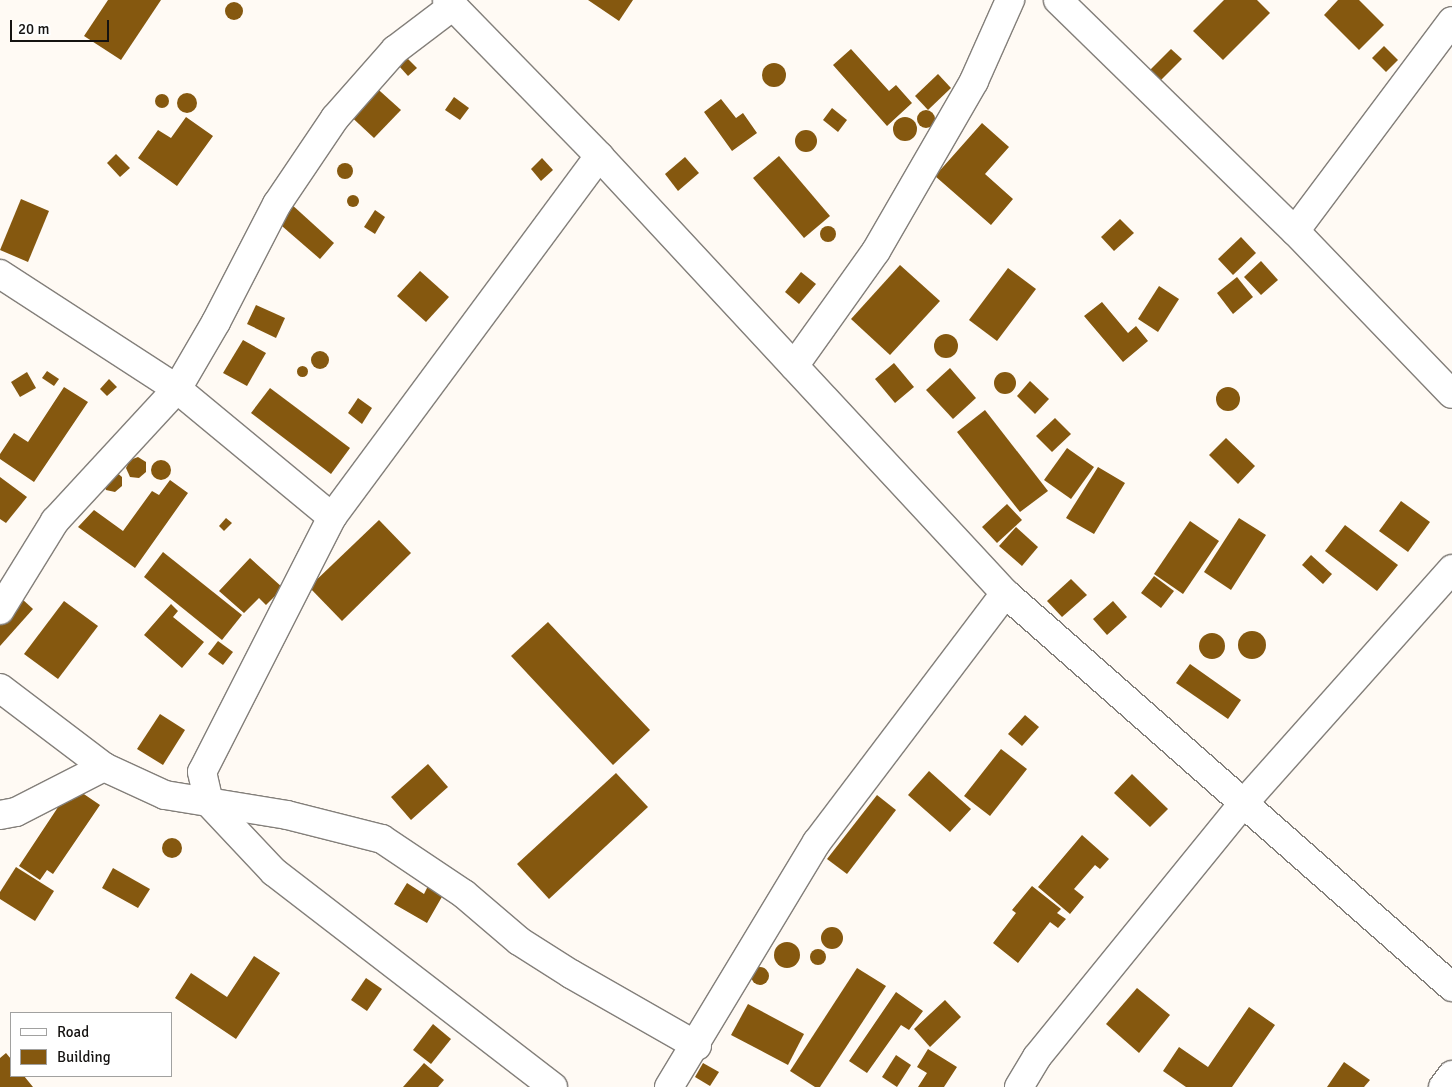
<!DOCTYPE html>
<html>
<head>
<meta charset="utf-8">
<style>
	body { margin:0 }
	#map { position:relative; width:1452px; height:1087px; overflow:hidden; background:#fffaf4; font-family:Signika,sans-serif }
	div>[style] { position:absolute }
	.building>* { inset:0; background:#85580f }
	.round { border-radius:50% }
	.roads { filter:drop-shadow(1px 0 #837f7a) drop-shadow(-1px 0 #837f7a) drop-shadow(0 1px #837f7a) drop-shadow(0 -1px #837f7a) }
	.minor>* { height:28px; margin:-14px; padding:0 14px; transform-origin:14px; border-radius:14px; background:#fff }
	span { translate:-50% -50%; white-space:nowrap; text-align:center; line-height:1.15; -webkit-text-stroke:4.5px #fff; paint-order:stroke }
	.legend { position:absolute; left:10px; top:1012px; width:162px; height:65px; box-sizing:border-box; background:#fff; border:1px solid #a1a1a0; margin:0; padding:6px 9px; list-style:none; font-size:15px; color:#151311 }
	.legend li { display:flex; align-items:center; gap:10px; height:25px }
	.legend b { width:25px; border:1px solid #a1a1a0 }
	.scale { position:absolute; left:10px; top:20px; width:99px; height:22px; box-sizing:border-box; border:2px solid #151311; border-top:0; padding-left:6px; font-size:15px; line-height:18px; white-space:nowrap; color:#151311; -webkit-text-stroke:4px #fff; paint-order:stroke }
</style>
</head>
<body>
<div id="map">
	<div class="building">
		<div style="clip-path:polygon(108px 0,161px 0,121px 60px,84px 36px)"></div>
		<div style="clip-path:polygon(588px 0,633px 0,619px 21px)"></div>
		<div style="clip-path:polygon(1224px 0,1257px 0,1270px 13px,1223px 60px,1193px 31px)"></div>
		<div style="clip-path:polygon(1338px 0,1359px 0,1384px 25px,1359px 50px,1324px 15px)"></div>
		<div class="round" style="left:225px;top:2px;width:18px;height:18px"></div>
		<div style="clip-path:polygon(1384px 46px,1398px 60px,1386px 72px,1372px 58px)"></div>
		<div style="clip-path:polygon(851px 49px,889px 91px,896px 85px,912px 103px,887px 126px,833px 65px)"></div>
		<div style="clip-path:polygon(1171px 49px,1182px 59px,1160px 81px,1150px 70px)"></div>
		<div style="clip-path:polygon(407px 58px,417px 68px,408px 76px,399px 66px)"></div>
		<div class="round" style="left:762px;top:63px;width:24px;height:24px"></div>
		<div style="clip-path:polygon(938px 74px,951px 88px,928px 110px,915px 96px)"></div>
		<div style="clip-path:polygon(371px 83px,401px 110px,374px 138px,345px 111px)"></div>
		<div class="round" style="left:177px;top:93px;width:20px;height:20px"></div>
		<div class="round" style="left:155px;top:94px;width:14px;height:14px"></div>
		<div style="clip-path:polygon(454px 97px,469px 108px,460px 120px,445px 110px)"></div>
		<div style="clip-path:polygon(721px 99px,736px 118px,743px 113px,757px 133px,732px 151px,704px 112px)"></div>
		<div style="clip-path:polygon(832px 108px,847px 120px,838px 132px,823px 120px)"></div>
		<div class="round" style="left:917px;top:110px;width:18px;height:18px"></div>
		<div class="round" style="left:893px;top:117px;width:24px;height:24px"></div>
		<div style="clip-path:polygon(186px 117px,213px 136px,177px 186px,138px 158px,158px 130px,171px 138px)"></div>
		<div style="clip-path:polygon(982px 123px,1009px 147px,985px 174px,1013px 199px,991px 225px,935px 176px)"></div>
		<div class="round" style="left:795px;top:130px;width:22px;height:22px"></div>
		<div style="clip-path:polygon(116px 154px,130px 168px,120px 177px,107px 163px)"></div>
		<div style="clip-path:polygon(779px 156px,830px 216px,804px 238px,753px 178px)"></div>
		<div style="clip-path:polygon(685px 157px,699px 173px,678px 191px,665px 174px)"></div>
		<div style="clip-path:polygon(542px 158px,553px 170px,541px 181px,531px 169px)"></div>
		<div class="round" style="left:337px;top:163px;width:16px;height:16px"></div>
		<div class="round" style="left:347px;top:195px;width:12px;height:12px"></div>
		<div style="clip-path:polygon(21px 199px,49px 211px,28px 262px,0 250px)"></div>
		<div style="clip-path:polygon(290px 203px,334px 243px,320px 259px,275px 220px)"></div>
		<div style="clip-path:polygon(375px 210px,385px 217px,375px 234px,364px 227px)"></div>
		<div style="clip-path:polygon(1120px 219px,1134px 233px,1114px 251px,1101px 237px)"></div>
		<div class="round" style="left:820px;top:226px;width:16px;height:16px"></div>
		<div style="clip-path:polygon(1241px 237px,1256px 253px,1233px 275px,1218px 259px)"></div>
		<div style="clip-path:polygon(1261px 261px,1278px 280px,1261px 295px,1244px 277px)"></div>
		<div style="clip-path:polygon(900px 265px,940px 301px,890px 355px,851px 319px)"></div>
		<div style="clip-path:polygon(1008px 268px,1036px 289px,997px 341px,969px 320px)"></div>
		<div style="clip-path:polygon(420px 271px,449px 297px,426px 322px,397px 296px)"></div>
		<div style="clip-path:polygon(801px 272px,816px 284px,799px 304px,785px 292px)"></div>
		<div style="clip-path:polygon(1237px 277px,1253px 297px,1233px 314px,1217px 293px)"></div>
		<div style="clip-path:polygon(1159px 286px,1179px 299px,1158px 332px,1138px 319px)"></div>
		<div style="clip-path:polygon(1102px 302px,1128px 333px,1136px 326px,1148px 341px,1123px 362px,1084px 316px)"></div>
		<div style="clip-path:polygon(256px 305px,285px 318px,276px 338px,247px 324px)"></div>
		<div class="round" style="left:934px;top:334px;width:24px;height:24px"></div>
		<div style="clip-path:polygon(243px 340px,266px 353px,247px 386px,223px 373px)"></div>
		<div class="round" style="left:311px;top:351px;width:18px;height:18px"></div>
		<div style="clip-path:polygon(894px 363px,914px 387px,895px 403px,875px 379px)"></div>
		<div class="round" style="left:296.5px;top:365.5px;width:11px;height:11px"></div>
		<div style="clip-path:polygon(950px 368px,976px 398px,953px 419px,926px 390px)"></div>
		<div style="clip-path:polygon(47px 371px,59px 379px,54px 386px,42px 378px)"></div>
		<div style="clip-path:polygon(27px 372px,36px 388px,20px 397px,11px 382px)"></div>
		<div class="round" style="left:994px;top:372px;width:22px;height:22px"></div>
		<div style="clip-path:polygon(109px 379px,117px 387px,107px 396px,100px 389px)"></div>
		<div style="clip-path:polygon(1030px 381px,1049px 399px,1035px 414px,1017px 396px)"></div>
		<div class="round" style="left:1216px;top:387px;width:24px;height:24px"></div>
		<div style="clip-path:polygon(64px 387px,88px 402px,34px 482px,0 459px,0 454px,14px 433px,28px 442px)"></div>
		<div style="clip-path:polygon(270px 388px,350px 448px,331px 474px,251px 413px)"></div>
		<div style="clip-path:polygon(358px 398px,372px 408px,362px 424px,348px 413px)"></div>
		<div style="clip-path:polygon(985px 410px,1048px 491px,1020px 512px,957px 432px)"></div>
		<div style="clip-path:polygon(1055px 418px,1071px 434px,1052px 452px,1036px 436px)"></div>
		<div style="clip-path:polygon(1226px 438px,1255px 466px,1238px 484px,1209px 455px)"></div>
		<div style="clip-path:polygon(1067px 448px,1094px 467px,1071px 499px,1044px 480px)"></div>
		<div style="clip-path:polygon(138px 457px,146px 462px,146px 472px,139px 478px,130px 477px,126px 468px,130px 460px)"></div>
		<div class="round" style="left:151px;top:460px;width:20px;height:20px"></div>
		<div style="clip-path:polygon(1098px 467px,1125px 483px,1094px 534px,1066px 518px)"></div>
		<div style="clip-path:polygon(115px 471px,122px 477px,122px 486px,115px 492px,106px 490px,102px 481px)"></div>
		<div style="clip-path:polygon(0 477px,27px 497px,6px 523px,0 519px)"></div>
		<div style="clip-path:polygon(170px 480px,188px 493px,135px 568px,78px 527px,94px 510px,123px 531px,152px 491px,159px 495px)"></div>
		<div style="clip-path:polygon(1401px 501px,1430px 522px,1408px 552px,1379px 531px)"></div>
		<div style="clip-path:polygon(1007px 504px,1022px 520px,997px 543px,982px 527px)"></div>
		<div style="clip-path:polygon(226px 518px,232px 523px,224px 531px,219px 526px)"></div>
		<div style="clip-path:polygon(1239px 518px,1266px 535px,1231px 590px,1204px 572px)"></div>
		<div style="clip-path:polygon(379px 520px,411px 553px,342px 621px,309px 587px)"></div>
		<div style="clip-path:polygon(1190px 521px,1219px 541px,1183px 594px,1154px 574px)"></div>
		<div style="clip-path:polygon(1345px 525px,1398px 565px,1377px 591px,1325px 551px)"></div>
		<div style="clip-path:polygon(1016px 527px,1038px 547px,1022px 566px,999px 546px)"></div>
		<div style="clip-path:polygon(163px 552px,242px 615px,222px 640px,144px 577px)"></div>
		<div style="clip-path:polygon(1311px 555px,1332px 574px,1323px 584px,1302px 565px)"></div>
		<div style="clip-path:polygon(250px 558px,283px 588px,266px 605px,259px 598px,244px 613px,219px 591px)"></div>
		<div style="clip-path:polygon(1154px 576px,1174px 591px,1161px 608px,1141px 593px)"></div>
		<div style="clip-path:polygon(1071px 579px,1087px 595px,1062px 617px,1047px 601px)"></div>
		<div style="clip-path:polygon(21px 598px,33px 609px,0 646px,0 622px)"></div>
		<div style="clip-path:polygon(64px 601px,98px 626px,58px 679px,24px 654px)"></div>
		<div style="clip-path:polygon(1113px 601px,1127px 617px,1107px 635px,1093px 619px)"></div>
		<div style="clip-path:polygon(171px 604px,178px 611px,173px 617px,204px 642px,182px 668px,144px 635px)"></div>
		<div style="clip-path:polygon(548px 622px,650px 730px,613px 765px,511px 656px)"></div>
		<div class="round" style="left:1238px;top:631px;width:28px;height:28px"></div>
		<div class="round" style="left:1199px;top:633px;width:26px;height:26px"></div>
		<div style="clip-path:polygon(218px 641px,233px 652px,223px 665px,208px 654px)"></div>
		<div style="clip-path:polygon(1190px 664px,1241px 700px,1228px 719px,1176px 683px)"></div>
		<div style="clip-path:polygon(160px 714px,185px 730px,163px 765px,137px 749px)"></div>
		<div style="clip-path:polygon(1025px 715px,1039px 727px,1022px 746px,1008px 734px)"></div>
		<div style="clip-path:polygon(1001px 749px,1027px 769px,990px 816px,964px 796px)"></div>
		<div style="clip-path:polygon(428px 764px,448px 787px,411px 820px,391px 797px)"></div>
		<div style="clip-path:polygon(929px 771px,971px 809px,950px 832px,908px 795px)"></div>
		<div style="clip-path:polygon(616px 773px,648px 807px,549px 899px,517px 864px)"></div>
		<div style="clip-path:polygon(1132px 774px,1168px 809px,1150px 827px,1114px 793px)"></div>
		<div style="clip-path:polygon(72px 786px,100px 805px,53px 874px,47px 870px,40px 880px,19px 866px)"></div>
		<div style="clip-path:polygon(877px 795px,896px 810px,847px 874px,827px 859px)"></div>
		<div style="clip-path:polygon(1082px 835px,1109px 859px,1100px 869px,1095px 865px,1074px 889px,1084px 897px,1070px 914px,1038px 887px)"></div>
		<div class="round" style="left:162px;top:838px;width:20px;height:20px"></div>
		<div style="clip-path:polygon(16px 867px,54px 891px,35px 921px,0 899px,0 892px)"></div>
		<div style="clip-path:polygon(113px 868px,150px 889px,138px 908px,102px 888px)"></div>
		<div style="clip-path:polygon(407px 883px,424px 894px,428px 886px,443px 895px,427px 923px,394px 904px)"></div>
		<div style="clip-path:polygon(1032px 886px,1061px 909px,1057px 913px,1066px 919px,1058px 928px,1050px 922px,1018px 963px,993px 943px,1016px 913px,1012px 910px)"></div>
		<div class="round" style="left:821px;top:927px;width:22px;height:22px"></div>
		<div class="round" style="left:774px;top:942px;width:26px;height:26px"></div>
		<div class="round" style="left:810px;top:949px;width:16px;height:16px"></div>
		<div style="clip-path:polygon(254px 956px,280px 973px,236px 1039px,175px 998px,191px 973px,227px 997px)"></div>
		<div class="round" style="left:751px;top:967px;width:18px;height:18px"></div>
		<div style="clip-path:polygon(857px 968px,886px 986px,820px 1087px,815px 1087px,790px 1071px)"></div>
		<div style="clip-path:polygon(366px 978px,382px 989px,367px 1011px,351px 1000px)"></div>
		<div style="clip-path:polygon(1137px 988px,1170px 1015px,1139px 1053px,1106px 1024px)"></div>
		<div style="clip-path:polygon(896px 992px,923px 1011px,909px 1030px,901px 1025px,867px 1073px,849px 1061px)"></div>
		<div style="clip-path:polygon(945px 1000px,961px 1017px,930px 1047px,914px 1029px)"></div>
		<div style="clip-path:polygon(748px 1004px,804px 1034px,788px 1065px,731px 1035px)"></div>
		<div style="clip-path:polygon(1249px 1007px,1275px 1025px,1232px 1087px,1186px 1087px,1163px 1071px,1179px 1047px,1208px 1067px)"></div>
		<div style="clip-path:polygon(433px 1024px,451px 1039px,431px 1064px,413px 1050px)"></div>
		<div style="clip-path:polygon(928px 1049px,957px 1067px,944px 1087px,918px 1087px,927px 1073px,917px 1067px)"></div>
		<div style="clip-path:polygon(6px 1053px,11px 1059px,11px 1076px,24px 1076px,33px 1087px,0 1087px,0 1058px)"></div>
		<div style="clip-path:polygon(896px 1055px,911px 1065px,897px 1087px,882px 1077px)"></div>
		<div style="clip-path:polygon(1344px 1062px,1370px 1080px,1364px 1087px,1327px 1087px)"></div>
		<div style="clip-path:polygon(424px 1063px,444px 1080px,438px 1087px,403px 1087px)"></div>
		<div style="clip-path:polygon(703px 1063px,719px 1072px,710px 1086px,695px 1077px)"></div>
	</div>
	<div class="roads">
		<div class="minor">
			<div style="left:447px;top:0;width:218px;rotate:45.7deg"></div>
			<div style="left:599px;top:156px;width:596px;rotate:47.11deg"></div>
			<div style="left:1005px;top:593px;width:596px;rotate:41.39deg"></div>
			<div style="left:1058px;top:0;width:331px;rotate:44.3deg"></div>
			<div style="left:1295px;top:231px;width:226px;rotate:46.1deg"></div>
			<div style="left:1295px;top:231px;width:262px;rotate:-53.2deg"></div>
			<div style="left:0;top:274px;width:211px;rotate:33deg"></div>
			<div style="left:177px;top:389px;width:201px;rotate:39.6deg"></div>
			<div style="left:332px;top:517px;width:449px;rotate:-53.5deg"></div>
			<div style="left:794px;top:366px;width:141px;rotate:-54.5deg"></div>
			<div style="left:876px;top:251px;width:196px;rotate:-60deg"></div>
			<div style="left:974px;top:81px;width:89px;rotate:-66deg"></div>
			<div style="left:332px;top:517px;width:286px;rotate:117deg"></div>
			<div style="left:202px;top:772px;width:32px;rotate:77deg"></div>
			<div style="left:209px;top:803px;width:95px;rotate:46.7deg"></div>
			<div style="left:274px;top:872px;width:352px;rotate:37.6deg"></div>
			<div style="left:0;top:610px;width:105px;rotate:-58.3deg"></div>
			<div style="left:55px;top:521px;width:180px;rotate:-47.3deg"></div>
			<div style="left:177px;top:389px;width:78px;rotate:-59.8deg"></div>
			<div style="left:216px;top:322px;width:133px;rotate:-62.7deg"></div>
			<div style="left:277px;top:204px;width:104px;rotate:-56deg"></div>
			<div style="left:335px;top:118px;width:91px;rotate:-48.6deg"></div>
			<div style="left:395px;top:50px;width:73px;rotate:-37.2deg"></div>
			<div style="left:0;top:688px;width:131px;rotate:37.2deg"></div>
			<div style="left:0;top:815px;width:16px;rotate:-11deg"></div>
			<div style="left:16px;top:812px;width:99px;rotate:-27.1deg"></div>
			<div style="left:104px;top:767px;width:67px;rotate:24.7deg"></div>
			<div style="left:165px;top:795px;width:124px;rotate:9.3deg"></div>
			<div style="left:287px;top:815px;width:98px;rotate:14.2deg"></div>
			<div style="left:382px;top:839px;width:99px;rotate:33.9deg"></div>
			<div style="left:464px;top:894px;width:72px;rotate:40.5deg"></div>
			<div style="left:519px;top:941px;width:62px;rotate:32.4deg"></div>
			<div style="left:571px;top:974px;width:145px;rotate:29.7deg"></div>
			<div style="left:669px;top:1087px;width:286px;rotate:-58.9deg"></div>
			<div style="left:817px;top:842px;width:312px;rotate:-52.9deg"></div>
			<div style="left:1019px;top:1087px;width:35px;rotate:-59deg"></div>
			<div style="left:1037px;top:1057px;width:325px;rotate:-50.9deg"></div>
			<div style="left:1242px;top:805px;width:316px;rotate:-48.3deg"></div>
			<div style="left:1443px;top:1087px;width:15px;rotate:-53deg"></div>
		</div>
	</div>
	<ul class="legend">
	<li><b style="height:6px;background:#fff"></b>Road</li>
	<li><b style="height:14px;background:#85580f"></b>Building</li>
	</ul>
	<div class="scale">20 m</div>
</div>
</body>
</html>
